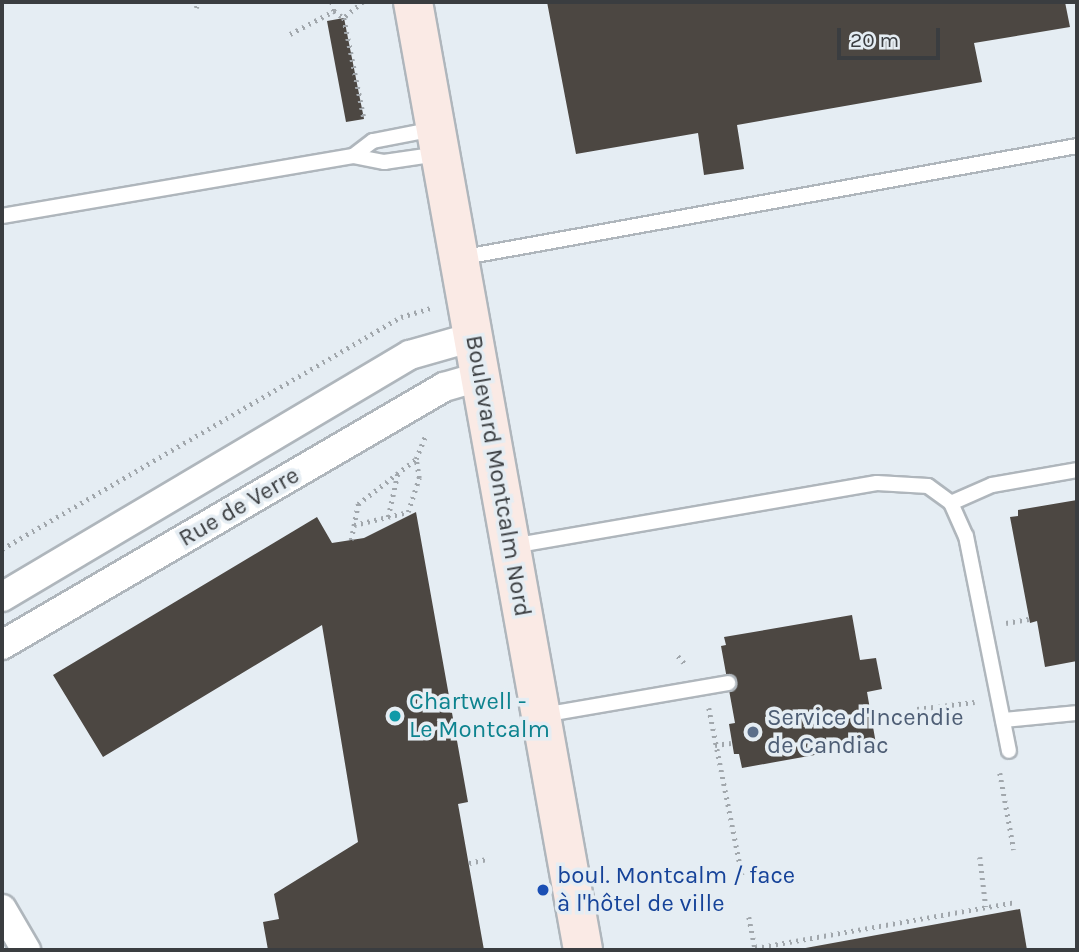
<!DOCTYPE html>
<html>
<head>
<meta charset="utf-8">
<style>
	body { margin:0 }
	#map { position:relative; width:1079px; height:952px; overflow:hidden; background:#e5edf3; font-family:Karla,sans-serif }
	div>[style] { position:absolute }
	.building>* { inset:0; background:#4c4742 }
	.path>* { height:4.5px; margin-top:-2.25px; transform-origin:0; background:repeating-linear-gradient(90deg,#a1a7ac 0 2px,transparent 0 7px) }
	.roads { filter:drop-shadow(2px 0 #afb6bc) drop-shadow(-2px 0 #afb6bc) drop-shadow(0 2px #afb6bc) drop-shadow(0 -2px #afb6bc) }
	.lane>* { height:14px; margin:-7px; padding:0 7px; transform-origin:7px; border-radius:7px; background:#fff }
	.street>* { height:28px; margin:-14px; padding:0 14px; transform-origin:14px; border-radius:14px; background:#fff }
	.secondary>* { height:38px; margin:-19px; padding:0 19px; transform-origin:19px; border-radius:19px; background:#faeae5 }
	.dots>* { width:19px; height:19px; translate:-50% -50%; box-sizing:border-box; border:4px solid #e5edf3; border-radius:50% }
	span { translate:-50% -50%; white-space:nowrap; text-align:center; line-height:1.15; -webkit-text-stroke:7px #e5edf3; paint-order:stroke }
	.street-label { font-size:24px; color:#3a3d40 }
	.culture-label { font-size:24px; color:#0d838f }
	.left { translate:0 -50%; text-align:left }
	.service-label { font-size:24px; color:#4e5e75 }
	.transit-label { font-size:24px; color:#164399 }
	.frame { position:absolute; inset:0; border:4px solid #3a3d40; pointer-events:none }
	.scale { position:absolute; left:837px; top:28px; width:103px; height:32px; box-sizing:border-box; border:4px solid #3a3d40; border-top:0; padding-left:9px; font-size:21px; line-height:24px; white-space:nowrap; color:#3a3d40; -webkit-text-stroke:5px #e5edf3; paint-order:stroke }
</style>
</head>
<body>
<div id="map">
	<div class="building">
		<div style="clip-path:polygon(547px 2px,1065px 2px,1070px 27px,974px 43px,982px 82px,737px 125px,744px 169px,704px 175px,698px 133px,576px 154px)"></div>
		<div style="clip-path:polygon(344px 18px,364px 119px,346px 122px,327px 21px)"></div>
		<div style="clip-path:polygon(1077px 500px,1077px 661px,1045px 667px,1037px 621px,1030px 623px,1010px 517px,1018px 516px,1018px 510px)"></div>
		<div style="clip-path:polygon(416px 512px,468px 802px,458px 804px,484px 950px,268px 950px,263px 922px,279px 919px,274px 894px,358px 842px,322px 625px,103px 757px,53px 675px,317px 517px,332px 543px,364px 538px)"></div>
		<div style="clip-path:polygon(852px 615px,860px 660px,876px 658px,882px 689px,867px 692px,876px 744px,742px 768px,739px 754px,734px 754px,729px 724px,735px 723px,721px 646px,726px 645px,724px 637px)"></div>
		<div style="clip-path:polygon(1020px 909px,1027px 950px,800px 950px,800px 949px)"></div>
	</div>
	<div class="path">
		<div style="left:332px;top:2px;width:9px;rotate:77deg"></div>
		<div style="left:334px;top:11px;width:12px;rotate:35deg"></div>
		<div style="left:363px;top:2px;width:25px;rotate:140deg"></div>
		<div style="left:344px;top:18px;width:102px;rotate:78.7deg"></div>
		<div style="left:196px;top:8px;width:6px;rotate:-72deg"></div>
		<div style="left:290px;top:34px;width:50px;rotate:-27.6deg"></div>
		<div style="left:388px;top:517px;width:46px;rotate:-77.5deg"></div>
		<div style="left:354px;top:525px;width:56px;rotate:-13.5deg"></div>
		<div style="left:408px;top:512px;width:36px;rotate:-72deg"></div>
		<div style="left:419px;top:478px;width:19px;rotate:-99deg"></div>
		<div style="left:351px;top:540px;width:37px;rotate:-79deg"></div>
		<div style="left:358px;top:504px;width:73px;rotate:-37.8deg"></div>
		<div style="left:416px;top:459px;width:27px;rotate:-68deg"></div>
		<div style="left:2px;top:549px;width:462px;rotate:-30.2deg"></div>
		<div style="left:401px;top:317px;width:34px;rotate:-17deg"></div>
		<div style="left:1006px;top:623px;width:23px;rotate:-10deg"></div>
		<div style="left:678px;top:656px;width:12px;rotate:48deg"></div>
		<div style="left:709px;top:708px;width:174px;rotate:78.8deg"></div>
		<div style="left:917px;top:709px;width:58px;rotate:-6.9deg"></div>
		<div style="left:715px;top:745px;width:16px;rotate:-7deg"></div>
		<div style="left:1000px;top:773px;width:78px;rotate:79.7deg"></div>
		<div style="left:980px;top:857px;width:50px;rotate:83.2deg"></div>
		<div style="left:469px;top:863px;width:18px;rotate:-13deg"></div>
		<div style="left:749px;top:917px;width:33px;rotate:79deg"></div>
		<div style="left:755px;top:948px;width:264px;rotate:-10deg"></div>
	</div>
	<div class="roads">
		<div class="lane">
			<div style="left:353px;top:156px;width:25px;rotate:-37deg"></div>
			<div style="left:373px;top:141px;width:62px;rotate:-11.1deg"></div>
			<div style="left:2px;top:216px;width:356px;rotate:-9.7deg"></div>
			<div style="left:353px;top:156px;width:32px;rotate:11deg"></div>
			<div style="left:384px;top:162px;width:56px;rotate:-8.3deg"></div>
			<div style="left:459px;top:258px;width:628px;rotate:-10.27deg"></div>
			<div style="left:951px;top:503px;width:45px;rotate:-23.7deg"></div>
			<div style="left:992px;top:485px;width:86px;rotate:-10deg"></div>
			<div style="left:512px;top:546px;width:370px;rotate:-9.8deg"></div>
			<div style="left:877px;top:483px;width:51px;rotate:3.4deg"></div>
			<div style="left:928px;top:486px;width:29px;rotate:36deg"></div>
			<div style="left:951px;top:503px;width:36px;rotate:66deg"></div>
			<div style="left:966px;top:536px;width:219px;rotate:78.7deg"></div>
			<div style="left:543px;top:715px;width:188px;rotate:-9.8deg"></div>
			<div style="left:1003px;top:720px;width:74px;rotate:-5.4deg"></div>
		</div>
		<div class="street">
			<div style="left:2px;top:597px;width:474px;rotate:-30.7deg"></div>
			<div style="left:410px;top:355px;width:66px;rotate:-15.9deg"></div>
			<div style="left:2px;top:645px;width:512px;rotate:-30.27deg"></div>
			<div style="left:444px;top:387px;width:36px;rotate:-16deg"></div>
			<div style="left:2px;top:909px;width:48px;rotate:59.7deg"></div>
		</div>
		<div class="secondary">
			<div style="left:413px;top:2px;width:963px;rotate:79.83deg"></div>
		</div>
	</div>
	<div class="dots">
		<div style="left:395px;top:716px;background:#0f9aa8"></div>
		<div style="left:753px;top:732px;background:#5c6f8a"></div>
		<div style="left:543px;top:890px;background:#1a4fb4"></div>
	</div>
	<div class="street-label">
		<span style="left:498px;top:476px;rotate:80deg">Boulevard Montcalm Nord</span>
		<span style="left:239px;top:507px;rotate:-30deg">Rue de Verre</span>
	</div>
	<div class="culture-label">
		<span class="left" style="left:409px;top:716px">Chartwell -<br>Le Montcalm</span>
	</div>
	<div class="service-label">
		<span class="left" style="left:767px;top:732px">Service d'Incendie<br>de Candiac</span>
	</div>
	<div class="transit-label">
		<span class="left" style="left:557px;top:890px">boul. Montcalm / face<br>à l'hôtel de ville</span>
	</div>
	<div class="frame"></div>
	<div class="scale">20 m</div>
</div>
</body>
</html>
